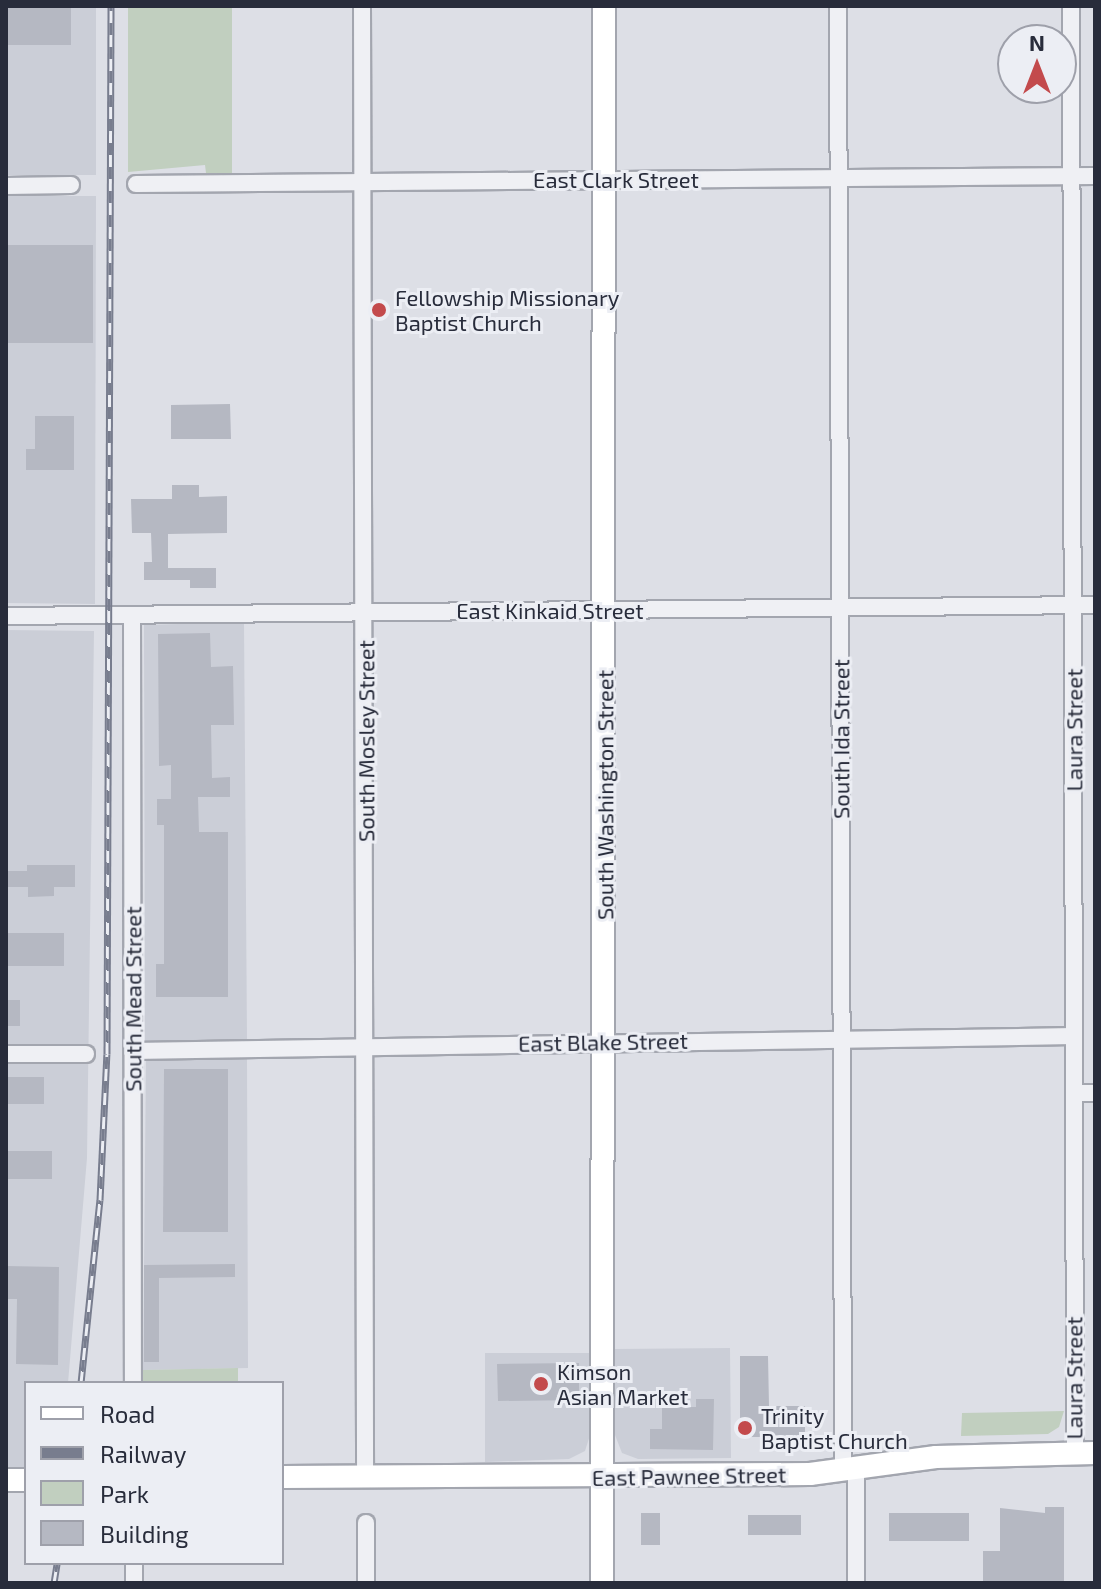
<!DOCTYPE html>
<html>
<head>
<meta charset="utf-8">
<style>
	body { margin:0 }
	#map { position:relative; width:1101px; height:1589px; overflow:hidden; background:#dddfe6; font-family:"Exo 2",sans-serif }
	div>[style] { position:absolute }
	.built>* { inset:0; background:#cbced7 }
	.green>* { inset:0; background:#c1cfbf }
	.building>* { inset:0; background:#b5b8c2 }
	.roads { filter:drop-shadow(2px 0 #a3a6af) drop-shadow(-2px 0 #a3a6af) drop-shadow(0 2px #a3a6af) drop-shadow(0 -2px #a3a6af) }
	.street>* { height:16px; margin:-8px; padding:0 8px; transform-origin:8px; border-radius:8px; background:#eff0f4 }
	.secondary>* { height:22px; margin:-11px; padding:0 11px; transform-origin:11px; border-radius:11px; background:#fff }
	.rail>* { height:7px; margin-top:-3.5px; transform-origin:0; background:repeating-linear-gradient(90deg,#eceef4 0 12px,#787d8e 0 24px); box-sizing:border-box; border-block:2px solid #787d8e }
	.dots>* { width:22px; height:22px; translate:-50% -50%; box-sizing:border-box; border:4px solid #eceef4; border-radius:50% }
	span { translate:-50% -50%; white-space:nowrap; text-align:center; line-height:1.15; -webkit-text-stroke:6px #eceef4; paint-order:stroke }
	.street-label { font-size:22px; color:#282c3b }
	.poi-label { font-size:22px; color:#282c3b }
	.left { translate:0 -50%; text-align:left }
	.frame { position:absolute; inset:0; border:8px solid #282c3b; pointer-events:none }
	.legend { position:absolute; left:24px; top:1381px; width:260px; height:184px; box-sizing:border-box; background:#eceef4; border:2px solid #9ea0aa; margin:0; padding:10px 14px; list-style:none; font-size:24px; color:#282c3b }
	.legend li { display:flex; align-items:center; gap:16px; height:40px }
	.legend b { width:40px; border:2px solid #9ea0aa }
	.north { position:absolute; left:997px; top:24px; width:80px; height:80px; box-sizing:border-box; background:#eceef4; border:2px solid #9ea0aa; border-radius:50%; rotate:0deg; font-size:22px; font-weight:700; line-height:32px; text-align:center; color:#282c3b }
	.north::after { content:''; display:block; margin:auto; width:28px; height:36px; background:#c34a4c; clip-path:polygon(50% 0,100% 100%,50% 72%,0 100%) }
</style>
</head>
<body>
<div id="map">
	<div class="built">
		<div style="clip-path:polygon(6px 6px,96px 6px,96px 175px,6px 175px)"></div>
		<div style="clip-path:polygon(6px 196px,96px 196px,95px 604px,6px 603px)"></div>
		<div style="clip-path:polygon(244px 622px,247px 1040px,145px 1041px,144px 625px)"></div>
		<div style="clip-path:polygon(6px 630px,94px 631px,87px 1158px,68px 1383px,26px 1383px,26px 1467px,6px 1468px)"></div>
		<div style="clip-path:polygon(247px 1059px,248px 1368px,143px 1370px,146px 1060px)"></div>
		<div style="clip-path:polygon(730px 1348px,731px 1458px,638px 1459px,622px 1453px,615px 1435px,615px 1349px)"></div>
		<div style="clip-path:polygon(485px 1353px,591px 1353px,592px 1429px,585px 1451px,569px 1459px,485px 1462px)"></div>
	</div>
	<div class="green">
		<div style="clip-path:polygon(128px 6px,232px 6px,232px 173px,206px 173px,205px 165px,128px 172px)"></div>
		<div style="clip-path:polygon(238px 1368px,238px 1383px,143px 1383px,143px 1370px)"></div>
		<div style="clip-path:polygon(1064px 1411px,1059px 1427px,1048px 1434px,961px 1436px,962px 1413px)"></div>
	</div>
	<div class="building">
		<div style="clip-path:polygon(6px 6px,71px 6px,71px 45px,6px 45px)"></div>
		<div style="clip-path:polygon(6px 245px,93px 245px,93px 343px,6px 343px)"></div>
		<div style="clip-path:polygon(230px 404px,231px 439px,171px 439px,171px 405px)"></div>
		<div style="clip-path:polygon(35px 416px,74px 416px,74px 470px,26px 470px,26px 449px,35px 449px)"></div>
		<div style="clip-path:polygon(172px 485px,199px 485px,199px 497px,227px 496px,227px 533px,168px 534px,168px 568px,216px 568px,216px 588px,190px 588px,190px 580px,144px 580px,144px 562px,152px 562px,151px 533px,132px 533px,131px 499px,172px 499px)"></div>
		<div style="clip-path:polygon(210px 633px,211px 667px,233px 666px,234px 725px,211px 725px,212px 778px,230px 777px,230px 797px,198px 797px,199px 832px,228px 832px,228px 997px,156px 997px,156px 964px,164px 964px,164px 825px,157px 825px,157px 799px,171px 799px,171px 765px,159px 766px,158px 634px)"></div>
		<div style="clip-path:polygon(27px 865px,75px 865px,75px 887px,54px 887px,54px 896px,28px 897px,28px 887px,8px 887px,8px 871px,27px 871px)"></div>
		<div style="clip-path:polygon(6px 933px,64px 933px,64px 966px,6px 966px)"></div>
		<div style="clip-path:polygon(6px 1000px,20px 1000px,20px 1026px,6px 1026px)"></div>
		<div style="clip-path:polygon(164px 1069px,228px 1069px,228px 1232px,163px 1232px)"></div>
		<div style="clip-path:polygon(6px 1077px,44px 1077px,44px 1104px,6px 1104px)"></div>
		<div style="clip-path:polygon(6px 1151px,52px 1151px,52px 1179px,6px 1179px)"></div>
		<div style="clip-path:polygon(235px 1264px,235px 1277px,159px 1278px,159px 1362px,144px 1362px,144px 1265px)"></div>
		<div style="clip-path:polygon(6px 1266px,59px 1267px,58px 1365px,16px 1364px,17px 1299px,6px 1299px)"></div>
		<div style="clip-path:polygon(740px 1356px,768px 1356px,769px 1406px,805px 1406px,805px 1437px,740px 1437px)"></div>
		<div style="clip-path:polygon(579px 1363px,579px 1400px,498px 1401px,497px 1364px)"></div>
		<div style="clip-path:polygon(696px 1399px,714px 1399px,713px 1450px,650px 1449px,650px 1429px,662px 1429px,662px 1407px,696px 1407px)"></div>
		<div style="clip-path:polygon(1045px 1507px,1064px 1507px,1064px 1583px,983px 1583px,983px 1551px,1000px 1551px,1000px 1508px,1045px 1513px)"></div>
		<div style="clip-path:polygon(641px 1513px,660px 1513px,660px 1545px,641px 1545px)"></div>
		<div style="clip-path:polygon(889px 1513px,969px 1513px,969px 1541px,889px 1541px)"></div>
		<div style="clip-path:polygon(748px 1515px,801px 1515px,801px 1535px,748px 1535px)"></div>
	</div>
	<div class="roads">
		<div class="street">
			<div style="left:362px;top:6px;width:1471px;rotate:89.88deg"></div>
			<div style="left:838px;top:6px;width:1466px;rotate:89.8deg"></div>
			<div style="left:1071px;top:6px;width:1447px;rotate:89.84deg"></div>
			<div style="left:136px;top:184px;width:959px;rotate:-0.48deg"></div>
			<div style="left:6px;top:186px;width:65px;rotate:-0.9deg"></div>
			<div style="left:132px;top:615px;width:768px;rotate:89.93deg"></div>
			<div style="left:6px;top:616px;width:1089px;rotate:-0.58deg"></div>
			<div style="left:133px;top:1051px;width:940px;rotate:-0.91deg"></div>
			<div style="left:6px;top:1054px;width:80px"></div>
			<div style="left:1074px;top:1093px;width:21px"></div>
			<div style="left:856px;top:1470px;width:113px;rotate:90deg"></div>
			<div style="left:366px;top:1523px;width:60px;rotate:90deg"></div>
			<div style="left:134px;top:1563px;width:20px;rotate:90deg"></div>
		</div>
		<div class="secondary">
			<div style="left:282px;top:1477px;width:528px;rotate:-0.33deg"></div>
			<div style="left:810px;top:1474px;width:127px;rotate:-7.7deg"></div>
			<div style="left:936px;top:1457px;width:159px;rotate:-1.4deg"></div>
			<div style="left:6px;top:1480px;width:20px"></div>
			<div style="left:602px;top:1583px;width:1577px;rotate:-89.93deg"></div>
		</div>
	</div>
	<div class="rail">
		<div style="left:81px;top:1383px;width:184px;rotate:-84.1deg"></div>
		<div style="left:100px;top:1200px;width:146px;rotate:-87.3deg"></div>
		<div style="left:107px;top:1054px;width:1048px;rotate:-89.78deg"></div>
		<div style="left:54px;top:1583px;width:20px;rotate:-81deg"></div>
	</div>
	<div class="dots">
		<div style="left:379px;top:310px;background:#c34a4c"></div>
		<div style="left:541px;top:1384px;background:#c34a4c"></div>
		<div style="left:745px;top:1428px;background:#c34a4c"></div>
	</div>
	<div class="street-label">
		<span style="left:616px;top:180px">East Clark Street</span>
		<span style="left:550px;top:611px">East Kinkaid Street</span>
		<span style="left:1074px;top:730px;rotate:-90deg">Laura Street</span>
		<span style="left:841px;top:739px;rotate:-90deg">South Ida Street</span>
		<span style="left:366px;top:741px;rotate:-90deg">South Mosley Street</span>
		<span style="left:605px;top:795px;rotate:-90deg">South Washington Street</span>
		<span style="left:133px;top:999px;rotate:-90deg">South Mead Street</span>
		<span style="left:603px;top:1042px;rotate:-1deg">East Blake Street</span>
		<span style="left:1074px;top:1378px;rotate:-90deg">Laura Street</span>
		<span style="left:689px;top:1476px;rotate:-1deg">East Pawnee Street</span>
	</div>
	<div class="poi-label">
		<span class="left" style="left:395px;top:310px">Fellowship Missionary<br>Baptist Church</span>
		<span class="left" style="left:557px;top:1384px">Kimson<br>Asian Market</span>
		<span class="left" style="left:761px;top:1428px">Trinity<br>Baptist Church</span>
	</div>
	<div class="frame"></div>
	<ul class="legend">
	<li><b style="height:10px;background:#fff"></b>Road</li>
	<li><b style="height:10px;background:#787d8e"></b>Railway</li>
	<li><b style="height:22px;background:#c1cfbf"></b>Park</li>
	<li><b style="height:22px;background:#b5b8c2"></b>Building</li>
	</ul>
	<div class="north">N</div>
</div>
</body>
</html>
